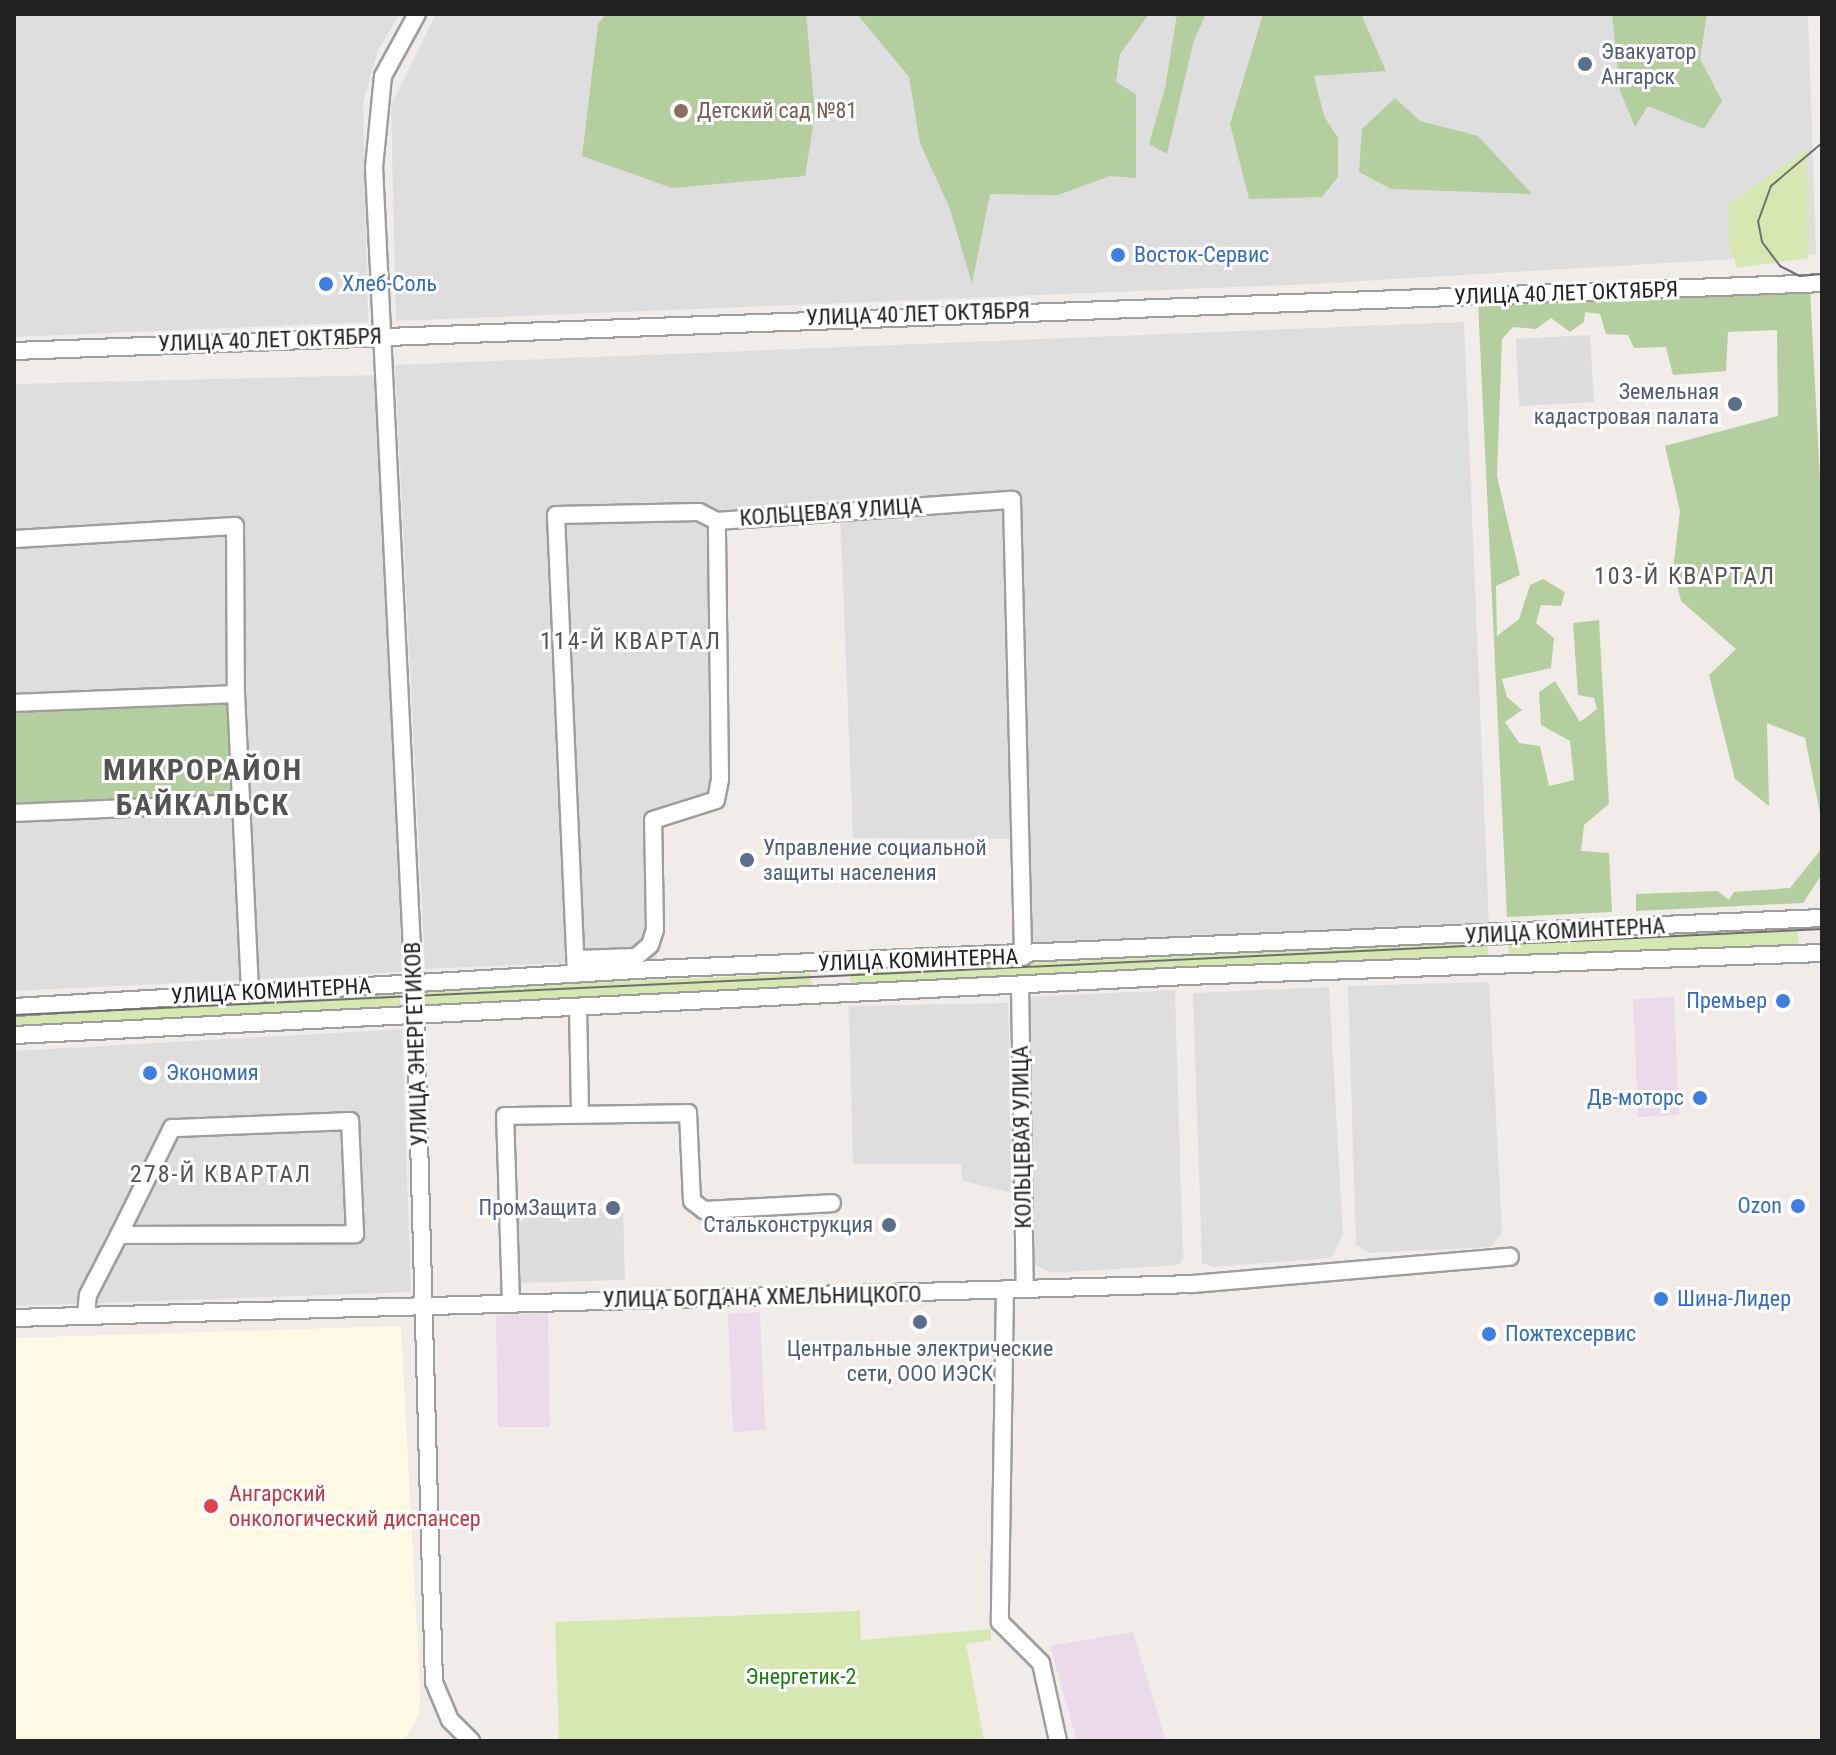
<!DOCTYPE html>
<html>
<head>
<meta charset="utf-8">
<style>
	body { margin:0 }
	#map { position:relative; width:1836px; height:1755px; overflow:hidden; background:#f1ece8; font-family:"Roboto Condensed",sans-serif }
	div>[style] { position:absolute }
	.residential>* { inset:0; background:#dfdede }
	.industrial>* { inset:0; background:#eadaea }
	.education>* { inset:0; background:#fef9e4 }
	.grass>* { inset:0; background:#d6e8b1 }
	.forest>* { inset:0; background:#b5ce9f }
	.parking>* { inset:0; background:#ddd }
	.roads { filter:drop-shadow(2px 0 #9e9e9e) drop-shadow(-2px 0 #9e9e9e) drop-shadow(0 2px #9e9e9e) drop-shadow(0 -2px #9e9e9e) }
	.minor>* { height:16px; margin:-8px; padding:0 8px; transform-origin:8px; border-radius:8px; background:#fff }
	.tram>* { height:2px; margin:-1px; padding:0 1px; transform-origin:1px; border-radius:1px; background:#6f6f6f }
	.dots>* { width:22px; height:22px; translate:-50% -50%; box-sizing:border-box; border:4px solid #fff; border-radius:50% }
	span { translate:-50% -50%; white-space:nowrap; text-align:center; line-height:1.15; -webkit-text-stroke:6px #fff; paint-order:stroke }
	.service-label { font-size:22px; color:#4e5e75 }
	.left { translate:0 -50%; text-align:left }
	.right { translate:-100% -50%; text-align:right }
	.education-label { font-size:22px; color:#785e54 }
	.shop-label { font-size:22px; color:#366cbe }
	.street-label { font-size:22px; color:#212121 }
	.health-label { font-size:22px; color:#be3a42 }
	.park-label { font-size:22px; color:#1b7e10 }
	.neighbourhood-label { font-size:24px; color:#545454; letter-spacing:2px }
	.district-label { font-size:30px; color:#545454; font-weight:700; letter-spacing:2px }
	.frame { position:absolute; inset:0; border:16px solid #212121; pointer-events:none }
</style>
</head>
<body>
<div id="map">
	<div class="residential">
		<div style="clip-path:polygon(14px 14px,400px 14px,378px 50px,363px 102px,368px 322px,14px 337px)"></div>
		<div style="clip-path:polygon(436px 14px,1808px 14px,1816px 254px,1312px 284px,396px 321px,391px 105px)"></div>
		<div style="clip-path:polygon(1464px 322px,1489px 926px,1023px 946px,1021px 839px,853px 838px,840px 509px,717px 521px,721px 800px,704px 813px,653px 823px,657px 959px,425px 969px,395px 365px)"></div>
		<div style="clip-path:polygon(379px 375px,402px 972px,14px 991px,14px 384px)"></div>
		<div style="clip-path:polygon(1489px 982px,1502px 1232px,1491px 1247px,1369px 1253px,1356px 1245px,1348px 986px)"></div>
		<div style="clip-path:polygon(1329px 987px,1343px 1235px,1331px 1258px,1214px 1267px,1202px 1263px,1193px 993px)"></div>
		<div style="clip-path:polygon(1175px 990px,1183px 1260px,1178px 1265px,1051px 1273px,1031px 1262px,1026px 997px)"></div>
		<div style="clip-path:polygon(1008px 1003px,1014px 1193px,962px 1181px,961px 1164px,853px 1164px,849px 1006px)"></div>
		<div style="clip-path:polygon(402px 1029px,411px 1292px,14px 1306px,14px 1051px)"></div>
	</div>
	<div class="industrial">
		<div style="clip-path:polygon(1674px 997px,1679px 1115px,1638px 1117px,1633px 999px)"></div>
		<div style="clip-path:polygon(760px 1312px,765px 1430px,733px 1432px,728px 1314px)"></div>
		<div style="clip-path:polygon(548px 1313px,550px 1427px,498px 1427px,496px 1315px)"></div>
		<div style="clip-path:polygon(1133px 1632px,1166px 1741px,1077px 1741px,1050px 1646px)"></div>
	</div>
	<div class="education">
		<div style="clip-path:polygon(401px 1326px,420px 1690px,419px 1715px,403px 1741px,14px 1739px,14px 1338px)"></div>
	</div>
	<div class="grass">
		<div style="clip-path:polygon(1807px 149px,1808px 258px,1737px 268px,1729px 245px,1729px 205px)"></div>
		<div style="clip-path:polygon(1797px 925px,1799px 945px,1509px 959px,1508px 940px)"></div>
		<div style="clip-path:polygon(1488px 942px,1489px 960px,851px 989px,850px 971px)"></div>
		<div style="clip-path:polygon(811px 973px,812px 992px,425px 1009px,424px 990px)"></div>
		<div style="clip-path:polygon(400px 993px,400px 1011px,14px 1029px,14px 1011px)"></div>
		<div style="clip-path:polygon(860px 1611px,861px 1640px,991px 1629px,991px 1640px,966px 1644px,984px 1741px,559px 1741px,555px 1622px)"></div>
	</div>
	<div class="forest">
		<div style="clip-path:polygon(606px 14px,806px 14px,815px 114px,805px 176px,672px 188px,582px 156px,598px 24px)"></div>
		<div style="clip-path:polygon(857px 14px,1149px 14px,1120px 54px,1116px 82px,1136px 94px,1136px 178px,1110px 176px,1058px 195px,990px 194px,972px 284px,950px 209px,920px 143px,909px 77px)"></div>
		<div style="clip-path:polygon(1177px 14px,1206px 14px,1194px 40px,1167px 154px,1149px 144px,1165px 88px)"></div>
		<div style="clip-path:polygon(1263px 14px,1361px 14px,1386px 71px,1314px 76px,1324px 116px,1338px 138px,1338px 177px,1322px 197px,1249px 199px,1230px 124px)"></div>
		<div style="clip-path:polygon(1612px 14px,1707px 14px,1700px 59px,1722px 101px,1704px 129px,1648px 106px,1635px 127px,1620px 91px)"></div>
		<div style="clip-path:polygon(1395px 98px,1420px 121px,1478px 136px,1532px 194px,1391px 189px,1359px 172px,1362px 129px)"></div>
		<div style="clip-path:polygon(1810px 289px,1822px 518px,1822px 823px,1805px 738px,1767px 723px,1769px 806px,1735px 779px,1709px 675px,1736px 649px,1681px 601px,1673px 570px,1680px 511px,1665px 446px,1778px 416px,1777px 330px,1728px 332px,1726px 371px,1673px 375px,1666px 347px,1634px 348px,1628px 335px,1606px 334px,1600px 314px,1585px 312px,1584px 322px,1570px 332px,1551px 318px,1536px 329px,1513px 327px,1502px 339px,1497px 476px,1520px 575px,1496px 586px,1497px 636px,1519px 619px,1530px 585px,1543px 579px,1565px 592px,1561px 606px,1541px 605px,1536px 623px,1554px 638px,1551px 668px,1502px 679px,1507px 697px,1522px 710px,1505px 722px,1519px 743px,1540px 746px,1549px 786px,1574px 780px,1570px 741px,1541px 725px,1539px 692px,1555px 681px,1580px 722px,1597px 709px,1594px 698px,1578px 695px,1573px 623px,1599px 620px,1609px 804px,1584px 825px,1581px 851px,1609px 853px,1612px 912px,1507px 917px,1478px 302px)"></div>
		<div style="clip-path:polygon(236px 694px,242px 803px,14px 813px,14px 703px)"></div>
		<div style="clip-path:polygon(1822px 848px,1822px 874px,1803px 903px,1636px 911px,1636px 894px,1718px 891px,1729px 900px,1734px 892px,1790px 888px)"></div>
	</div>
	<div class="parking">
		<div style="clip-path:polygon(1590px 335px,1594px 402px,1519px 406px,1516px 339px)"></div>
		<div style="clip-path:polygon(623px 1210px,625px 1280px,518px 1283px,516px 1213px)"></div>
	</div>
	<div class="roads">
		<div class="minor">
			<div style="left:417px;top:14px;width:71px;rotate:118.7deg"></div>
			<div style="left:383px;top:76px;width:91px;rotate:95.6deg"></div>
			<div style="left:374px;top:167px;width:865px;rotate:87.22deg"></div>
			<div style="left:416px;top:1031px;width:651px;rotate:88.42deg"></div>
			<div style="left:434px;top:1682px;width:41px;rotate:67.2deg"></div>
			<div style="left:450px;top:1720px;width:30px;rotate:45deg"></div>
			<div style="left:14px;top:351px;width:1809px;rotate:-2.15deg"></div>
			<div style="left:14px;top:539px;width:221px;rotate:-3.4deg"></div>
			<div style="left:235px;top:526px;width:168px;rotate:89.7deg"></div>
			<div style="left:236px;top:694px;width:298px;rotate:87.3deg"></div>
			<div style="left:14px;top:703px;width:222px;rotate:-2.3deg"></div>
			<div style="left:14px;top:813px;width:228px;rotate:-2.5deg"></div>
			<div style="left:577px;top:959px;width:59px;rotate:-1.9deg"></div>
			<div style="left:636px;top:957px;width:18px;rotate:-41deg"></div>
			<div style="left:650px;top:945px;width:16px;rotate:-72deg"></div>
			<div style="left:655px;top:930px;width:110px;rotate:-91deg"></div>
			<div style="left:653px;top:820px;width:66px;rotate:-17.6deg"></div>
			<div style="left:716px;top:800px;width:21px;rotate:-79deg"></div>
			<div style="left:720px;top:779px;width:258px;rotate:-90.7deg"></div>
			<div style="left:576px;top:974px;width:459px;rotate:-92.5deg"></div>
			<div style="left:556px;top:515px;width:143px;rotate:-1.2deg"></div>
			<div style="left:699px;top:512px;width:20px;rotate:27deg"></div>
			<div style="left:717px;top:521px;width:296px;rotate:-4.1deg"></div>
			<div style="left:1012px;top:500px;width:457px;rotate:88.6deg"></div>
			<div style="left:1020px;top:985px;width:303px;rotate:89.1deg"></div>
			<div style="left:14px;top:1007px;width:641px;rotate:-3.4deg"></div>
			<div style="left:654px;top:969px;width:1169px;rotate:-2.5deg"></div>
			<div style="left:578px;top:1007px;width:105px;rotate:88.9deg"></div>
			<div style="left:14px;top:1035px;width:1173px;rotate:-2.88deg"></div>
			<div style="left:1186px;top:976px;width:636px;rotate:-2.07deg"></div>
			<div style="left:1005px;top:1289px;width:333px;rotate:90.9deg"></div>
			<div style="left:1000px;top:1622px;width:58px;rotate:45deg"></div>
			<div style="left:1041px;top:1663px;width:80px;rotate:77.7deg"></div>
			<div style="left:511px;top:1303px;width:187px;rotate:-91.8deg"></div>
			<div style="left:505px;top:1116px;width:183px;rotate:-0.9deg"></div>
			<div style="left:688px;top:1113px;width:88px;rotate:87.4deg"></div>
			<div style="left:692px;top:1201px;width:15px;rotate:37deg"></div>
			<div style="left:704px;top:1210px;width:128px;rotate:-3.1deg"></div>
			<div style="left:86px;top:1316px;width:21px;rotate:-85deg"></div>
			<div style="left:88px;top:1295px;width:68px;rotate:-62.7deg"></div>
			<div style="left:119px;top:1235px;width:236px;rotate:-0.2deg"></div>
			<div style="left:355px;top:1234px;width:113px;rotate:-92.5deg"></div>
			<div style="left:350px;top:1121px;width:178px;rotate:177.7deg"></div>
			<div style="left:172px;top:1128px;width:119px;rotate:116.4deg"></div>
			<div style="left:14px;top:1318px;width:1178px;rotate:-1.65deg"></div>
			<div style="left:1192px;top:1284px;width:319px;rotate:-4.9deg"></div>
		</div>
	</div>
	<div class="tram">
		<div style="left:1822px;top:143px;width:67px;rotate:139.9deg"></div>
		<div style="left:1771px;top:186px;width:37px;rotate:110deg"></div>
		<div style="left:1758px;top:221px;width:21px;rotate:79deg"></div>
		<div style="left:1762px;top:242px;width:30px;rotate:53deg"></div>
		<div style="left:1780px;top:266px;width:22px;rotate:27deg"></div>
		<div style="left:1800px;top:276px;width:22px;rotate:-5deg"></div>
		<div style="left:14px;top:1015px;width:1810px;rotate:-2.72deg"></div>
	</div>
	<div class="dots">
		<div style="left:1585px;top:64px;background:#5c6f8a"></div>
		<div style="left:681px;top:111px;background:#8d6e63"></div>
		<div style="left:1118px;top:255px;background:#3f7fe0"></div>
		<div style="left:326px;top:284px;background:#3f7fe0"></div>
		<div style="left:1735px;top:404px;background:#5c6f8a"></div>
		<div style="left:747px;top:860px;background:#5c6f8a"></div>
		<div style="left:1783px;top:1001px;background:#3f7fe0"></div>
		<div style="left:150px;top:1073px;background:#3f7fe0"></div>
		<div style="left:1700px;top:1098px;background:#3f7fe0"></div>
		<div style="left:1798px;top:1206px;background:#3f7fe0"></div>
		<div style="left:613px;top:1208px;background:#5c6f8a"></div>
		<div style="left:889px;top:1225px;background:#5c6f8a"></div>
		<div style="left:1661px;top:1299px;background:#3f7fe0"></div>
		<div style="left:920px;top:1322px;background:#5c6f8a"></div>
		<div style="left:1489px;top:1334px;background:#3f7fe0"></div>
		<div style="left:211px;top:1506px;background:#e0444e"></div>
	</div>
	<div class="service-label">
		<span class="left" style="left:1601px;top:64px">Эвакуатор<br>Ангарск</span>
		<span class="right" style="left:1719px;top:404px">Земельная<br>кадастровая палата</span>
		<span class="left" style="left:763px;top:860px">Управление социальной<br>защиты населения</span>
		<span class="right" style="left:597px;top:1208px">ПромЗащита</span>
		<span class="right" style="left:873px;top:1225px">Стальконструкция</span>
		<span style="left:920px;top:1361px">Центральные электрические<br>сети, ООО ИЭСК</span>
	</div>
	<div class="education-label">
		<span class="left" style="left:697px;top:111px">Детский сад №81</span>
	</div>
	<div class="shop-label">
		<span class="left" style="left:1134px;top:255px">Восток-Сервис</span>
		<span class="left" style="left:342px;top:284px">Хлеб-Соль</span>
		<span class="right" style="left:1767px;top:1001px">Премьер</span>
		<span class="left" style="left:166px;top:1073px">Экономия</span>
		<span class="right" style="left:1684px;top:1098px">Дв-моторс</span>
		<span class="right" style="left:1782px;top:1206px">Ozon</span>
		<span class="left" style="left:1677px;top:1299px">Шина-Лидер</span>
		<span class="left" style="left:1505px;top:1334px">Пожтехсервис</span>
	</div>
	<div class="street-label">
		<span style="left:1566px;top:293px;rotate:-2deg">УЛИЦА 40 ЛЕТ ОКТЯБРЯ</span>
		<span style="left:918px;top:314px;rotate:-2deg">УЛИЦА 40 ЛЕТ ОКТЯБРЯ</span>
		<span style="left:270px;top:340px;rotate:-2deg">УЛИЦА 40 ЛЕТ ОКТЯБРЯ</span>
		<span style="left:831px;top:512px;rotate:-4deg">КОЛЬЦЕВАЯ УЛИЦА</span>
		<span style="left:1565px;top:931px;rotate:-3deg">УЛИЦА КОМИНТЕРНА</span>
		<span style="left:918px;top:960px;rotate:-2deg">УЛИЦА КОМИНТЕРНА</span>
		<span style="left:271px;top:991px;rotate:-3deg">УЛИЦА КОМИНТЕРНА</span>
		<span style="left:416px;top:1044px;rotate:-92deg">УЛИЦА ЭНЕРГЕТИКОВ</span>
		<span style="left:1022px;top:1137px;rotate:-91deg">КОЛЬЦЕВАЯ УЛИЦА</span>
		<span style="left:762px;top:1297px;rotate:-1deg">УЛИЦА БОГДАНА ХМЕЛЬНИЦКОГО</span>
	</div>
	<div class="health-label">
		<span class="left" style="left:229px;top:1506px">Ангарский<br>онкологический диспансер</span>
	</div>
	<div class="park-label">
		<span style="left:801px;top:1677px">Энергетик-2</span>
	</div>
	<div class="neighbourhood-label">
		<span style="left:1685px;top:577px">103-Й КВАРТАЛ</span>
		<span style="left:631px;top:642px">114-Й КВАРТАЛ</span>
		<span style="left:221px;top:1175px">278-Й КВАРТАЛ</span>
	</div>
	<div class="district-label">
		<span style="left:203px;top:787px">МИКРОРАЙОН<br>БАЙКАЛЬСК</span>
	</div>
	<div class="frame"></div>
</div>
</body>
</html>
